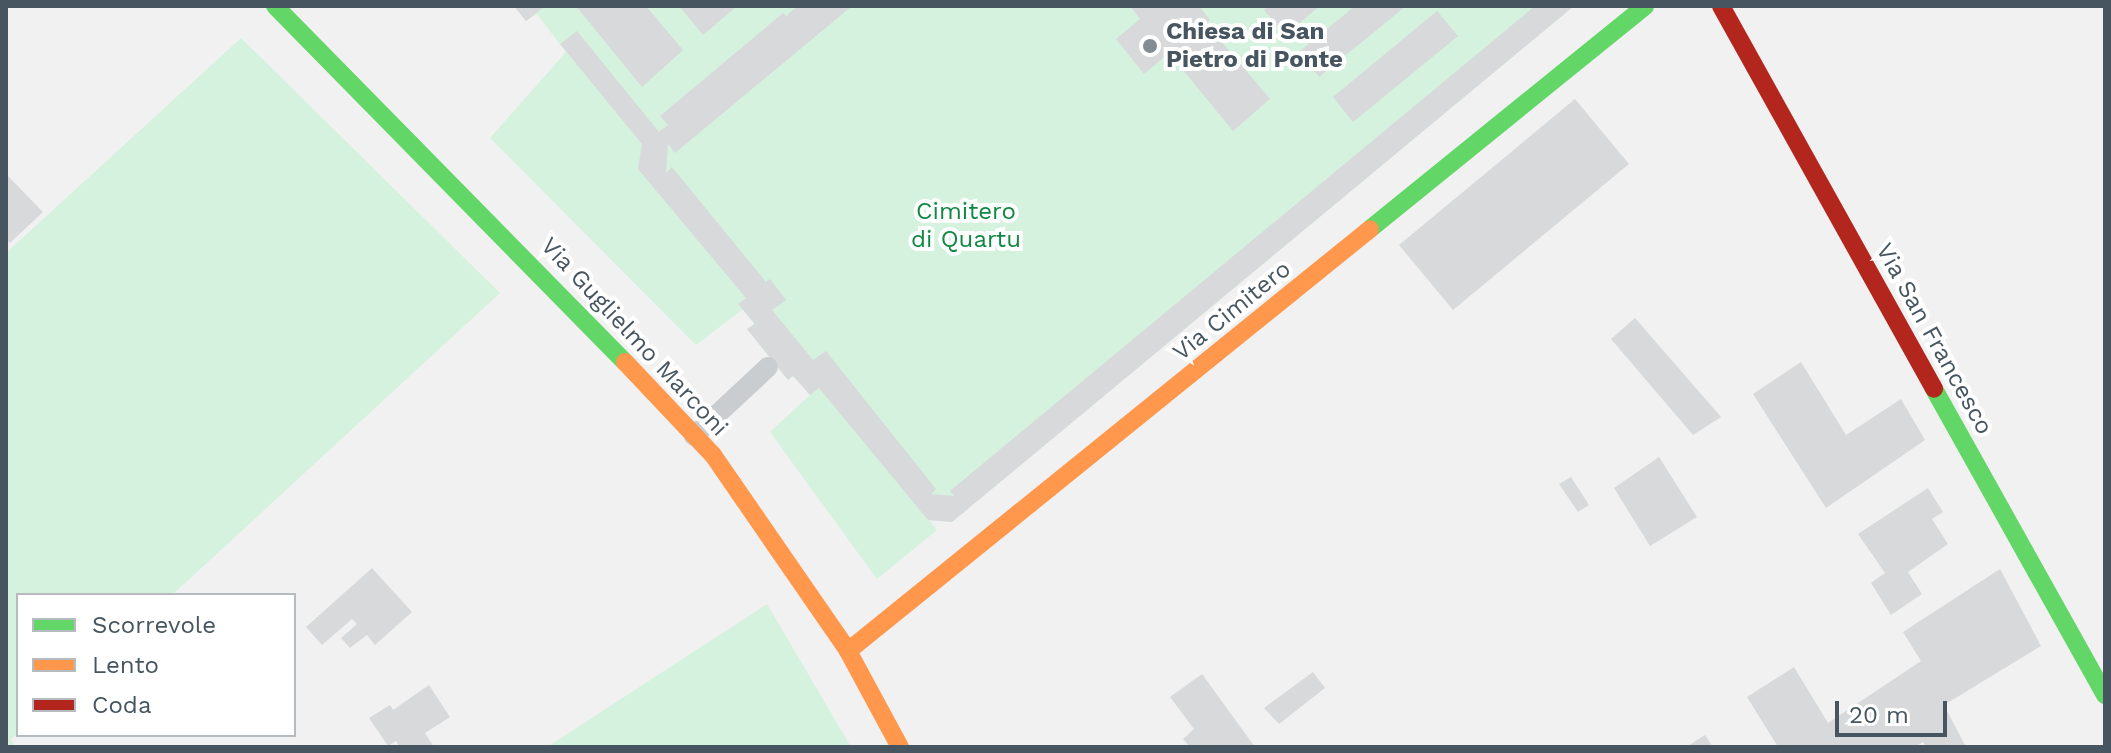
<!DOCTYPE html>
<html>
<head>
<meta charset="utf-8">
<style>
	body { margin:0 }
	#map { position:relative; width:2111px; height:753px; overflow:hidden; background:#f2f1f1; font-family:"Work Sans",sans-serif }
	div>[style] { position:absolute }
	.green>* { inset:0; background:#d4f2dd }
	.building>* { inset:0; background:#d8d9da }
	.lane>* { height:20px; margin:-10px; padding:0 10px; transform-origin:10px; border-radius:10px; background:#cacdd0 }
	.fast>* { height:18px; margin:-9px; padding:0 9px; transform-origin:9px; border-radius:9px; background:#63d668 }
	.slow>* { height:18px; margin:-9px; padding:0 9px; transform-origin:9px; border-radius:9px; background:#ff974d }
	.jam>* { height:18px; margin:-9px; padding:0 9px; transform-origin:9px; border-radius:9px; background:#b3261e }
	.dots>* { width:22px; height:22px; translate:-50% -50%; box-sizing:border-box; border:4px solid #fff; border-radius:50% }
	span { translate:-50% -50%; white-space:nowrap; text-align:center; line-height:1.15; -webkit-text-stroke:8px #fff; paint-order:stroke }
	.poi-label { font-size:24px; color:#46555f; font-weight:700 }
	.left { translate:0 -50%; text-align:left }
	.park-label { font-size:24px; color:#108742 }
	.street-label { font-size:24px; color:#46555f }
	.frame { position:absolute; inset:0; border:8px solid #46555f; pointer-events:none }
	.legend { position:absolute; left:16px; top:593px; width:280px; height:144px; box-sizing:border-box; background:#fff; border:2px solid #b5bbbf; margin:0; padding:10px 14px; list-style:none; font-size:24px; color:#46555f }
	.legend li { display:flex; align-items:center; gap:16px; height:40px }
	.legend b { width:40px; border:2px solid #b5bbbf }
	.scale { position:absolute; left:1835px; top:701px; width:112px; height:36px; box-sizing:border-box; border:4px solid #46555f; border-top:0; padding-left:10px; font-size:24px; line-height:28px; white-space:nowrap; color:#46555f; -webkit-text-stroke:6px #fff; paint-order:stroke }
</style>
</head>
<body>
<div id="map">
	<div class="green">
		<div style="clip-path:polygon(514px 6px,1574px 6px,952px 522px,929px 520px,937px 530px,877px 579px,770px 432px,810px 395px,794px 376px,788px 380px,747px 329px,754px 324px,743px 309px,696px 345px,490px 138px,566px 52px,537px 14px,526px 21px)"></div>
		<div style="clip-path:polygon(241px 38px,500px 293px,172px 595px,18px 595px,18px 733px,11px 739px,15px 747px,6px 747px,6px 253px)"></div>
		<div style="clip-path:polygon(767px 604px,851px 747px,547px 747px)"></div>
	</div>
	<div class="building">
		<div style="clip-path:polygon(514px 6px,545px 6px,526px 21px)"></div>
		<div style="clip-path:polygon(576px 6px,646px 6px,683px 50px,642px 87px)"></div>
		<div style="clip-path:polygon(679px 6px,737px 6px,703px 35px)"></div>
		<div style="clip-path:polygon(798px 6px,852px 6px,675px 153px,668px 144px,666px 173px,672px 167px,766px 282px,770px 279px,786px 300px,772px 310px,813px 360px,826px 351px,936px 489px,931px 494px,954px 496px,950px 491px,1535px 6px,1574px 6px,952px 522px,928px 520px,819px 388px,810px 395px,793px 376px,788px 380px,747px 329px,755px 324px,738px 304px,746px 298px,638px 169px,642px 144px,560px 44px,577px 31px,659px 132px,668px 125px,660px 116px,783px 13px,786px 16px)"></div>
		<div style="clip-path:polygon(1130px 6px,1199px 6px,1210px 20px,1206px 23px,1270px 99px,1233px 131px,1169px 53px,1144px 74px,1116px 39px,1140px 19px)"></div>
		<div style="clip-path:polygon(1268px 6px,1320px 6px,1285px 35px,1264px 10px)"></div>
		<div style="clip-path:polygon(1355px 6px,1406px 6px,1319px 77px,1299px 52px)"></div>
		<div style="clip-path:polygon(1437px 11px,1458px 36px,1353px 122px,1333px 97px)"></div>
		<div style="clip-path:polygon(1575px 99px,1629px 164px,1453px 310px,1399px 245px)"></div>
		<div style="clip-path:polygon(6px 174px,43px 212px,10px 243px,6px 240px)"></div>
		<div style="clip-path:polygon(1635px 318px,1721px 417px,1693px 435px,1611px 339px)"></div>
		<div style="clip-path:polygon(1801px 362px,1846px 435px,1901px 399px,1925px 440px,1826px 508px,1753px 394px)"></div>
		<div style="clip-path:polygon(1659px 457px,1697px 517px,1650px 546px,1614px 488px)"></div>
		<div style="clip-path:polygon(1571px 477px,1589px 505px,1578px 512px,1559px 484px)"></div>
		<div style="clip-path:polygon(1928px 488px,1943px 512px,1932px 519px,1948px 544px,1908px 572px,1922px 594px,1891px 615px,1871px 583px,1885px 573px,1858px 534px)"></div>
		<div style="clip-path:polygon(372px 568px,412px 612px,375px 645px,367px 635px,350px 648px,341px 638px,357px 624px,352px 619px,322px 645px,306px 627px)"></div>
		<div style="clip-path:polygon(2000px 569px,2041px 646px,1944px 705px,1966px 747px,1926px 747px,1923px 742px,1915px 747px,1778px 747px,1747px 697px,1794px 667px,1828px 723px,1921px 661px,1903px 632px)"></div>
		<div style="clip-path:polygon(1313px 672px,1325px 688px,1279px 724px,1264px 708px)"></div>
		<div style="clip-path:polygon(1202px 674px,1255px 747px,1190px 747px,1183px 739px,1194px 729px,1170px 697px)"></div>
		<div style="clip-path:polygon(429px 685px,450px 717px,425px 733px,434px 747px,400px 747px,396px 741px,388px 746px,369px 718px,390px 705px,393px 710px)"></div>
		<div style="clip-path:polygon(1705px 735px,1713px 747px,1686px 747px)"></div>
	</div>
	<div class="lane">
		<div style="left:694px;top:436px;width:101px;rotate:-43deg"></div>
	</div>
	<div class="fast">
		<div style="left:275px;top:6px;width:499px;rotate:45.5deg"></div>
		<div style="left:1370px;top:229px;width:354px;rotate:-39deg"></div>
		<div style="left:1934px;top:389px;width:351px;rotate:60.8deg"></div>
	</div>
	<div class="slow">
		<div style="left:625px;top:362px;width:128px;rotate:46.6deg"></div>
		<div style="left:713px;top:455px;width:238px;rotate:55.4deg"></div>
		<div style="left:848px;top:651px;width:109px;rotate:61.6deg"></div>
		<div style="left:848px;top:651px;width:671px;rotate:-38.95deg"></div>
	</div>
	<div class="jam">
		<div style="left:1721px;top:6px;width:438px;rotate:60.9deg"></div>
	</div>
	<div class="dots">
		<div style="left:1150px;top:46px;background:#828c92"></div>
	</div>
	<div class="poi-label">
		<span class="left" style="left:1166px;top:46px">Chiesa di San<br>Pietro di Ponte</span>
	</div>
	<div class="park-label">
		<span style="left:966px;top:226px">Cimitero<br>di Quartu</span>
	</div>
	<div class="street-label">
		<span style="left:1232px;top:311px;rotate:-39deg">Via Cimitero</span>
		<span style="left:634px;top:337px;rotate:47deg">Via Guglielmo Marconi</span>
		<span style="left:1934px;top:339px;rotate:61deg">Via San Francesco</span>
	</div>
	<div class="frame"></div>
	<ul class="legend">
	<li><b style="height:10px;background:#63d668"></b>Scorrevole</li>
	<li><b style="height:10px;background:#ff974d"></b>Lento</li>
	<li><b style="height:10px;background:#b3261e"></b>Coda</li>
	</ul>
	<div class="scale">20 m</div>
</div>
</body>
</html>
